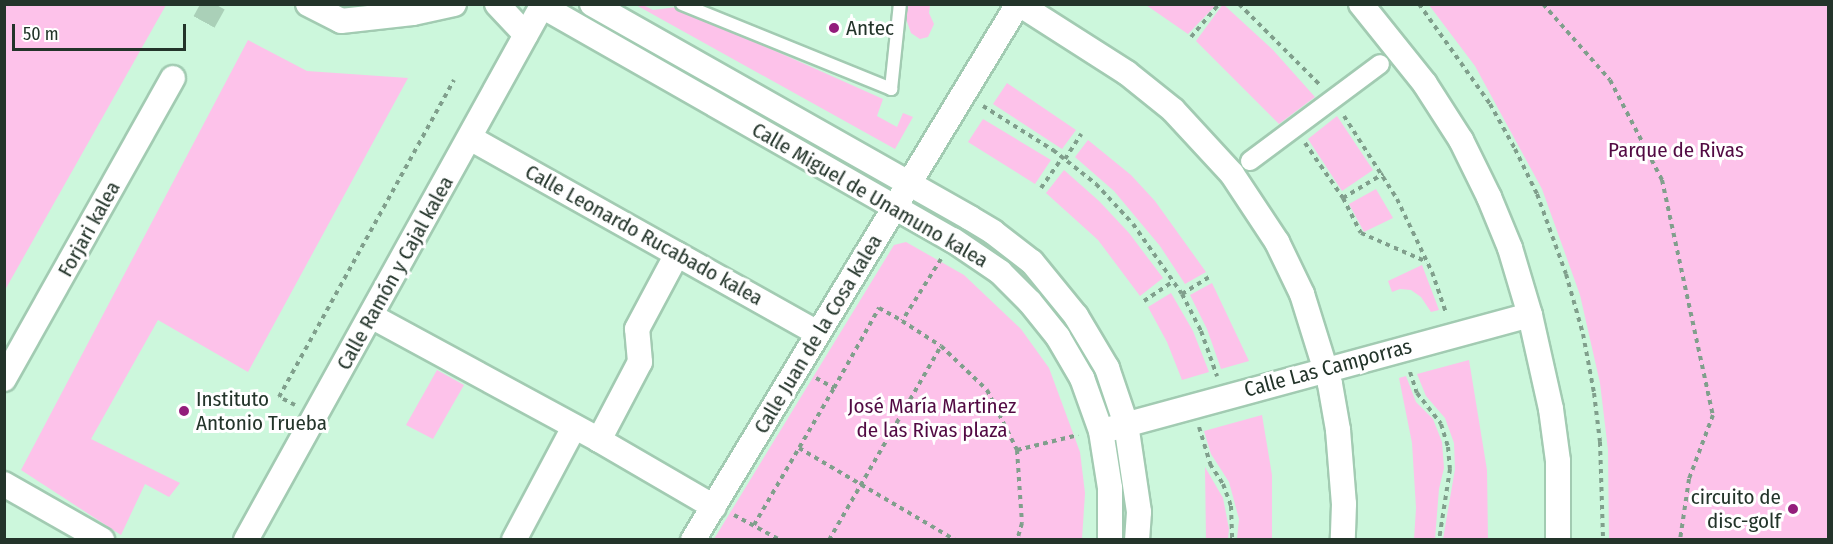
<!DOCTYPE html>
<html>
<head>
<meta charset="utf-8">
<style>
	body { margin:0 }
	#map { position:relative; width:1833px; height:544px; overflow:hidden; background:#ccf7dc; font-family:"Fira Sans Condensed",sans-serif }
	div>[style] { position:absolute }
	.green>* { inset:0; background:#fdc2ea }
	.minor-tunnel>* { height:24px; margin-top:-12px; transform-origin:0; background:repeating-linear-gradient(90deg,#aad0b8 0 24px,transparent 0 36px) }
	.path>* { height:4px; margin-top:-2px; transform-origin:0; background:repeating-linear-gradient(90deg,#809f8c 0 4.5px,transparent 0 9px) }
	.roads { filter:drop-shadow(2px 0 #a2cbb2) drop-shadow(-2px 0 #a2cbb2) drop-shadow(0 2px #a2cbb2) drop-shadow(0 -2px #a2cbb2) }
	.service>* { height:12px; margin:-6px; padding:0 6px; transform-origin:6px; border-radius:6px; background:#fff }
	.pedestrian>* { height:18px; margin:-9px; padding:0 9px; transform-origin:9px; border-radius:9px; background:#fff }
	.minor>* { height:24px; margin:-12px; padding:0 12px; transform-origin:12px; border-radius:12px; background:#fff }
	.dots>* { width:16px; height:16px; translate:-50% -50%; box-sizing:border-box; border:3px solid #fff; border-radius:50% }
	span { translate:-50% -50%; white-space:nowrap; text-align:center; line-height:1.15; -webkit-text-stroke:6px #fff; paint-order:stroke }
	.poi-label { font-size:21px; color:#23342a }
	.left { translate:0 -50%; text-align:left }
	.right { translate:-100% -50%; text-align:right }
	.park-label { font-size:21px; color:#520a43 }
	.street-label { font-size:21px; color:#23342a }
	.frame { position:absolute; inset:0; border:6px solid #23342a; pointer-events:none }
	.scale { position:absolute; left:12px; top:24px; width:174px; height:27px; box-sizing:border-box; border:3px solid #23342a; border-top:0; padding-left:8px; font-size:18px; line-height:21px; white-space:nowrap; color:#23342a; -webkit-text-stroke:4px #fff; paint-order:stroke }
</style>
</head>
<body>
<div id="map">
	<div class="green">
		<div style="clip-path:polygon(5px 4px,166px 5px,5px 290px,4px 5px)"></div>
		<div style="clip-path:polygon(1223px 4px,1273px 50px,1315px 97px,1279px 124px,1196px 41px)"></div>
		<div style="clip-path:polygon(636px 5px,643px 5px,653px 10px,677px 7px,883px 99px,877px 116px,897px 127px,903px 113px,913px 117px,895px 149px)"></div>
		<div style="clip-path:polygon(908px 5px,930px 5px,929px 13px,934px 24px,928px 37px,920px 39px,911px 33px,905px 16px)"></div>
		<div style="clip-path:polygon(1146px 5px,1216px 5px,1188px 34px)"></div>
		<div style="clip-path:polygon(1429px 5px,1828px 5px,1828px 539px,1609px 539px,1608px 450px,1600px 383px,1580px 295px,1542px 189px,1475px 66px)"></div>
		<div style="clip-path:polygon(248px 40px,307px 71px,408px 78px,248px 372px,158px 320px,91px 439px,180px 483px,169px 497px,145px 484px,121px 535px,21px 470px)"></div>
		<div style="clip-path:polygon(1007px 83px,1076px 130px,1062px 149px,993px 104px)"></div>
		<div style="clip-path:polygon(1337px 116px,1373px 170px,1342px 191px,1308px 139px)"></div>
		<div style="clip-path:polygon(983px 119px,1051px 160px,1035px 184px,968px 142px)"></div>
		<div style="clip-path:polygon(1088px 140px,1131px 175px,1155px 201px,1206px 272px,1185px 284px,1160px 246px,1114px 191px,1075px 157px)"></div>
		<div style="clip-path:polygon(1064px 170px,1099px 201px,1129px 233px,1163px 278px,1140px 296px,1098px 240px,1046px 193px)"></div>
		<div style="clip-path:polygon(1376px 189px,1393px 218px,1364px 232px,1349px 204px)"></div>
		<div style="clip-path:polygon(906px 242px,964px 275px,1021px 329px,1049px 368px,1080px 452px,1085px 493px,1082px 539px,714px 539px,894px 245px)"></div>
		<div style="clip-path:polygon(1422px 265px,1439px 310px,1431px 312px,1421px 297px,1411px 290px,1400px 289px,1392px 292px,1388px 281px)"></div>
		<div style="clip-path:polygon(1212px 283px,1249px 361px,1221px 369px,1207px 329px,1190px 295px)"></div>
		<div style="clip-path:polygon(1171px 293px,1193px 331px,1209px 372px,1182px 380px,1167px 342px,1148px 307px)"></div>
		<div style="clip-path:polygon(1469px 360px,1487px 470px,1488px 539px,1443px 539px,1455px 469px,1454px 443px,1445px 418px,1426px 396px,1417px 374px)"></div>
		<div style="clip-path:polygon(437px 370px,464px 385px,433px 439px,406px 425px)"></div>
		<div style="clip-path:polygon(1406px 376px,1416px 402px,1433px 419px,1442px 442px,1444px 468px,1439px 489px,1435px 539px,1414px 539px,1416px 508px,1412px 443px,1399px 378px)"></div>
		<div style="clip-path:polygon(1262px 415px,1272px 475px,1272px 539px,1237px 539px,1239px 519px,1229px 482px,1211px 454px,1204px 431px)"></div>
		<div style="clip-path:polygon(1205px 467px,1223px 498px,1229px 529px,1228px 539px,1206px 539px)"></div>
	</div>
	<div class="minor-tunnel">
		<div style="left:204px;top:22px;width:21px;rotate:-61deg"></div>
	</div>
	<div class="path">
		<div style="left:1239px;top:4px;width:113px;rotate:45deg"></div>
		<div style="left:1419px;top:4px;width:123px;rotate:54.6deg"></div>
		<div style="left:1490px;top:104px;width:51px;rotate:60.9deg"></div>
		<div style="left:1515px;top:149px;width:50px;rotate:63.9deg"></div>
		<div style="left:1537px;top:194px;width:85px;rotate:70.1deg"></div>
		<div style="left:1566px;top:274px;width:62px;rotate:74.2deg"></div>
		<div style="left:1583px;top:334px;width:60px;rotate:79.4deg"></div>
		<div style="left:1594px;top:393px;width:49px;rotate:83deg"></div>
		<div style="left:1600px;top:442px;width:98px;rotate:88.2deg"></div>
		<div style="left:1543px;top:4px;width:101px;rotate:48.6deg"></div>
		<div style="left:1610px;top:80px;width:113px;rotate:62.5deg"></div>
		<div style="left:1662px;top:180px;width:240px;rotate:77.8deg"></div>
		<div style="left:1713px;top:415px;width:68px;rotate:110.6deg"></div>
		<div style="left:1689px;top:479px;width:62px;rotate:98.4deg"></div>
		<div style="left:1191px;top:37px;width:43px;rotate:-49.7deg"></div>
		<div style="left:983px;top:106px;width:83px;rotate:32.2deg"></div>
		<div style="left:1053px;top:150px;width:55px;rotate:38.3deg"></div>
		<div style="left:1096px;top:184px;width:54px;rotate:47.2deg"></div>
		<div style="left:1133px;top:224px;width:85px;rotate:55deg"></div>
		<div style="left:1182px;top:294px;width:42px;rotate:62.8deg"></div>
		<div style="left:1201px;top:331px;width:48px;rotate:70.4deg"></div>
		<div style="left:1344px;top:116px;width:98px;rotate:57.4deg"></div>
		<div style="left:1397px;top:199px;width:81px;rotate:64.4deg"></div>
		<div style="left:1432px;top:272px;width:43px;rotate:71.1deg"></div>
		<div style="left:1305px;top:143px;width:67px;rotate:55.4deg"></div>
		<div style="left:1343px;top:198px;width:39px;rotate:63deg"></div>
		<div style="left:1361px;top:233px;width:72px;rotate:23.7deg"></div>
		<div style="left:1065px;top:159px;width:30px;rotate:-57deg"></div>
		<div style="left:1041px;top:188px;width:38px;rotate:-55deg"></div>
		<div style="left:1343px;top:198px;width:47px;rotate:-31deg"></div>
		<div style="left:941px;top:259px;width:73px;rotate:122.2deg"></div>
		<div style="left:902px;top:321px;width:46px;rotate:32.7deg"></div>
		<div style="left:1182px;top:294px;width:32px;rotate:-32deg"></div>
		<div style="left:1144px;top:301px;width:36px;rotate:-34deg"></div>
		<div style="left:1410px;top:372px;width:22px;rotate:72deg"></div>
		<div style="left:1417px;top:393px;width:39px;rotate:52deg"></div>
		<div style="left:1441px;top:424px;width:24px;rotate:73deg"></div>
		<div style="left:1448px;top:447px;width:22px;rotate:85deg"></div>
		<div style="left:1450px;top:469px;width:72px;rotate:98.8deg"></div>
		<div style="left:816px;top:378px;width:21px;rotate:29deg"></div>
		<div style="left:834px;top:388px;width:92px;rotate:-60.6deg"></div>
		<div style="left:879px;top:308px;width:26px;rotate:29deg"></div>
		<div style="left:295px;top:405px;width:18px;rotate:-153deg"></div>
		<div style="left:279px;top:397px;width:362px;rotate:-61.1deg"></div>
		<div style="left:1199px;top:427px;width:39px;rotate:73deg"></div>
		<div style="left:1210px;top:464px;width:24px;rotate:57deg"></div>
		<div style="left:1223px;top:484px;width:23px;rotate:70deg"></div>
		<div style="left:1231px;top:506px;width:34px;rotate:88deg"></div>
		<div style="left:799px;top:448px;width:181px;rotate:30.5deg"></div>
		<div style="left:1017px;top:450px;width:63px;rotate:-13.8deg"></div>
		<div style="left:734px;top:515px;width:52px;rotate:28.5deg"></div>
		<div style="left:754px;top:525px;width:159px;rotate:-59.7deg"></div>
		<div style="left:829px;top:540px;width:224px;rotate:-60deg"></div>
		<div style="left:941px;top:346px;width:64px;rotate:43.7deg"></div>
		<div style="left:987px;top:390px;width:67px;rotate:63.4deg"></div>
		<div style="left:1017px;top:450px;width:73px;rotate:86.1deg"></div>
		<div style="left:1022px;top:523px;width:18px;rotate:106deg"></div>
	</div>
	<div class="roads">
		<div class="service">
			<div style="left:682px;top:4px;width:226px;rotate:22.1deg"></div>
			<div style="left:891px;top:89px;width:85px;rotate:-84deg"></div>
		</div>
		<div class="pedestrian">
			<div style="left:1250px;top:161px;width:162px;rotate:-36.7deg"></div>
		</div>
		<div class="minor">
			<div style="left:308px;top:4px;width:37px;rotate:27deg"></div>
			<div style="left:341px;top:21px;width:72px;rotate:-6.3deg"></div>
			<div style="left:413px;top:13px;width:42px;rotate:-12.4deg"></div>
			<div style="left:497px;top:4px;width:42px;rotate:46.9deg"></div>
			<div style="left:592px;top:4px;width:434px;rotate:29.5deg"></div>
			<div style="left:970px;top:218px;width:27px;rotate:31deg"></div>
			<div style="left:993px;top:232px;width:49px;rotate:37.6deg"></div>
			<div style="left:1032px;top:262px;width:70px;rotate:50.8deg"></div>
			<div style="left:1076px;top:316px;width:61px;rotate:59.2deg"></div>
			<div style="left:1107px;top:368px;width:59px;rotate:71.3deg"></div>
			<div style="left:1126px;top:424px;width:89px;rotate:81.6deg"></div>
			<div style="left:1139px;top:512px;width:28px;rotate:94deg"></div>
			<div style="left:1019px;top:4px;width:128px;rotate:32.6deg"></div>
			<div style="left:1127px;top:73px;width:59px;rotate:38.8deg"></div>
			<div style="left:1173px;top:110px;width:87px;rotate:47.3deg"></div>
			<div style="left:1232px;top:174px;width:82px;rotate:56.5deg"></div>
			<div style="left:1277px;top:242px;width:58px;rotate:64.3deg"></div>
			<div style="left:1302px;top:294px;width:94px;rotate:72.7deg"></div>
			<div style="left:1330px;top:384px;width:47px;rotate:80.1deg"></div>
			<div style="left:1338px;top:430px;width:74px;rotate:85.4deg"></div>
			<div style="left:1344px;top:504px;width:36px;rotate:92deg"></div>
			<div style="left:1361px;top:4px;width:102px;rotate:51.3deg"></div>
			<div style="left:1425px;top:84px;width:67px;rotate:57.3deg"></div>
			<div style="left:1461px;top:140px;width:64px;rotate:63.8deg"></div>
			<div style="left:1489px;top:197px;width:55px;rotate:67.6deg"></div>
			<div style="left:1510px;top:248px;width:70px;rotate:73.4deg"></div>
			<div style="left:1530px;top:315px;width:96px;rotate:77.4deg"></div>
			<div style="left:1551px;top:409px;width:52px;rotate:82.3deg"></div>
			<div style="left:1558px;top:461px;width:79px;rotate:90deg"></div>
			<div style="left:542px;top:6px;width:473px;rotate:29.7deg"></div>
			<div style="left:953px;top:240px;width:57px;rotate:34.2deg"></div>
			<div style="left:1000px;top:272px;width:42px;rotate:45deg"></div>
			<div style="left:1030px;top:302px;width:45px;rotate:51.3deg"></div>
			<div style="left:1058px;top:337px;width:48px;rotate:59.7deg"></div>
			<div style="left:1082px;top:378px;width:56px;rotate:70.3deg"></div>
			<div style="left:1101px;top:431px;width:58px;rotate:81deg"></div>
			<div style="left:1110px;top:488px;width:52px;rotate:90deg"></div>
			<div style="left:470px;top:138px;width:399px;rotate:29.3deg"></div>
			<div style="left:371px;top:316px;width:260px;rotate:28.5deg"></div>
			<div style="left:599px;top:440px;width:133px;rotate:30.2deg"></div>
			<div style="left:4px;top:379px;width:345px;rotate:-60.7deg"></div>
			<div style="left:1110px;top:429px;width:435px;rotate:-15.2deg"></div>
			<div style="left:599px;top:440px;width:88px;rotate:-62.3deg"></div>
			<div style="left:640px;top:362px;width:33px;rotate:-95deg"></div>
			<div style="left:637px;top:329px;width:85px;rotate:-61.9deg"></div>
			<div style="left:4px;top:484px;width:113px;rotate:29.7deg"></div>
			<div style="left:246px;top:540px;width:613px;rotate:-61.01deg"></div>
			<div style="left:514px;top:540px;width:128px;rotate:-62deg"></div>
			<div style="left:693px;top:540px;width:627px;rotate:-58.77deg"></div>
		</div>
	</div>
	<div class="dots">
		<div style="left:834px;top:28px;background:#931d7b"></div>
		<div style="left:184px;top:411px;background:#931d7b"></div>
		<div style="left:1793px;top:509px;background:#931d7b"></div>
	</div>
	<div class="poi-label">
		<span class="left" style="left:846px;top:28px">Antec</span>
		<span class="left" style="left:196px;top:411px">Instituto<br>Antonio Trueba</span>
		<span class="right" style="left:1781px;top:509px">circuito de<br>disc-golf</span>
	</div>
	<div class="park-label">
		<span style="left:1676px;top:150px">Parque de Rivas</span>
		<span style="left:932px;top:418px">José María Martinez<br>de las Rivas plaza</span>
	</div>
	<div class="street-label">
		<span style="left:870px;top:195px;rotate:30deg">Calle Miguel de Unamuno kalea</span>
		<span style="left:89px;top:229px;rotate:-61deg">Forjari kalea</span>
		<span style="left:644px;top:235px;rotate:29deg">Calle Leonardo Rucabado kalea</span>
		<span style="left:395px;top:273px;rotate:-61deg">Calle Ramón y Cajal kalea</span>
		<span style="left:818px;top:334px;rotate:-59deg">Calle Juan de la Cosa kalea</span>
		<span style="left:1328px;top:368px;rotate:-15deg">Calle Las Camporras</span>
	</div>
	<div class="frame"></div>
	<div class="scale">50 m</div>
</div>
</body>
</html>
